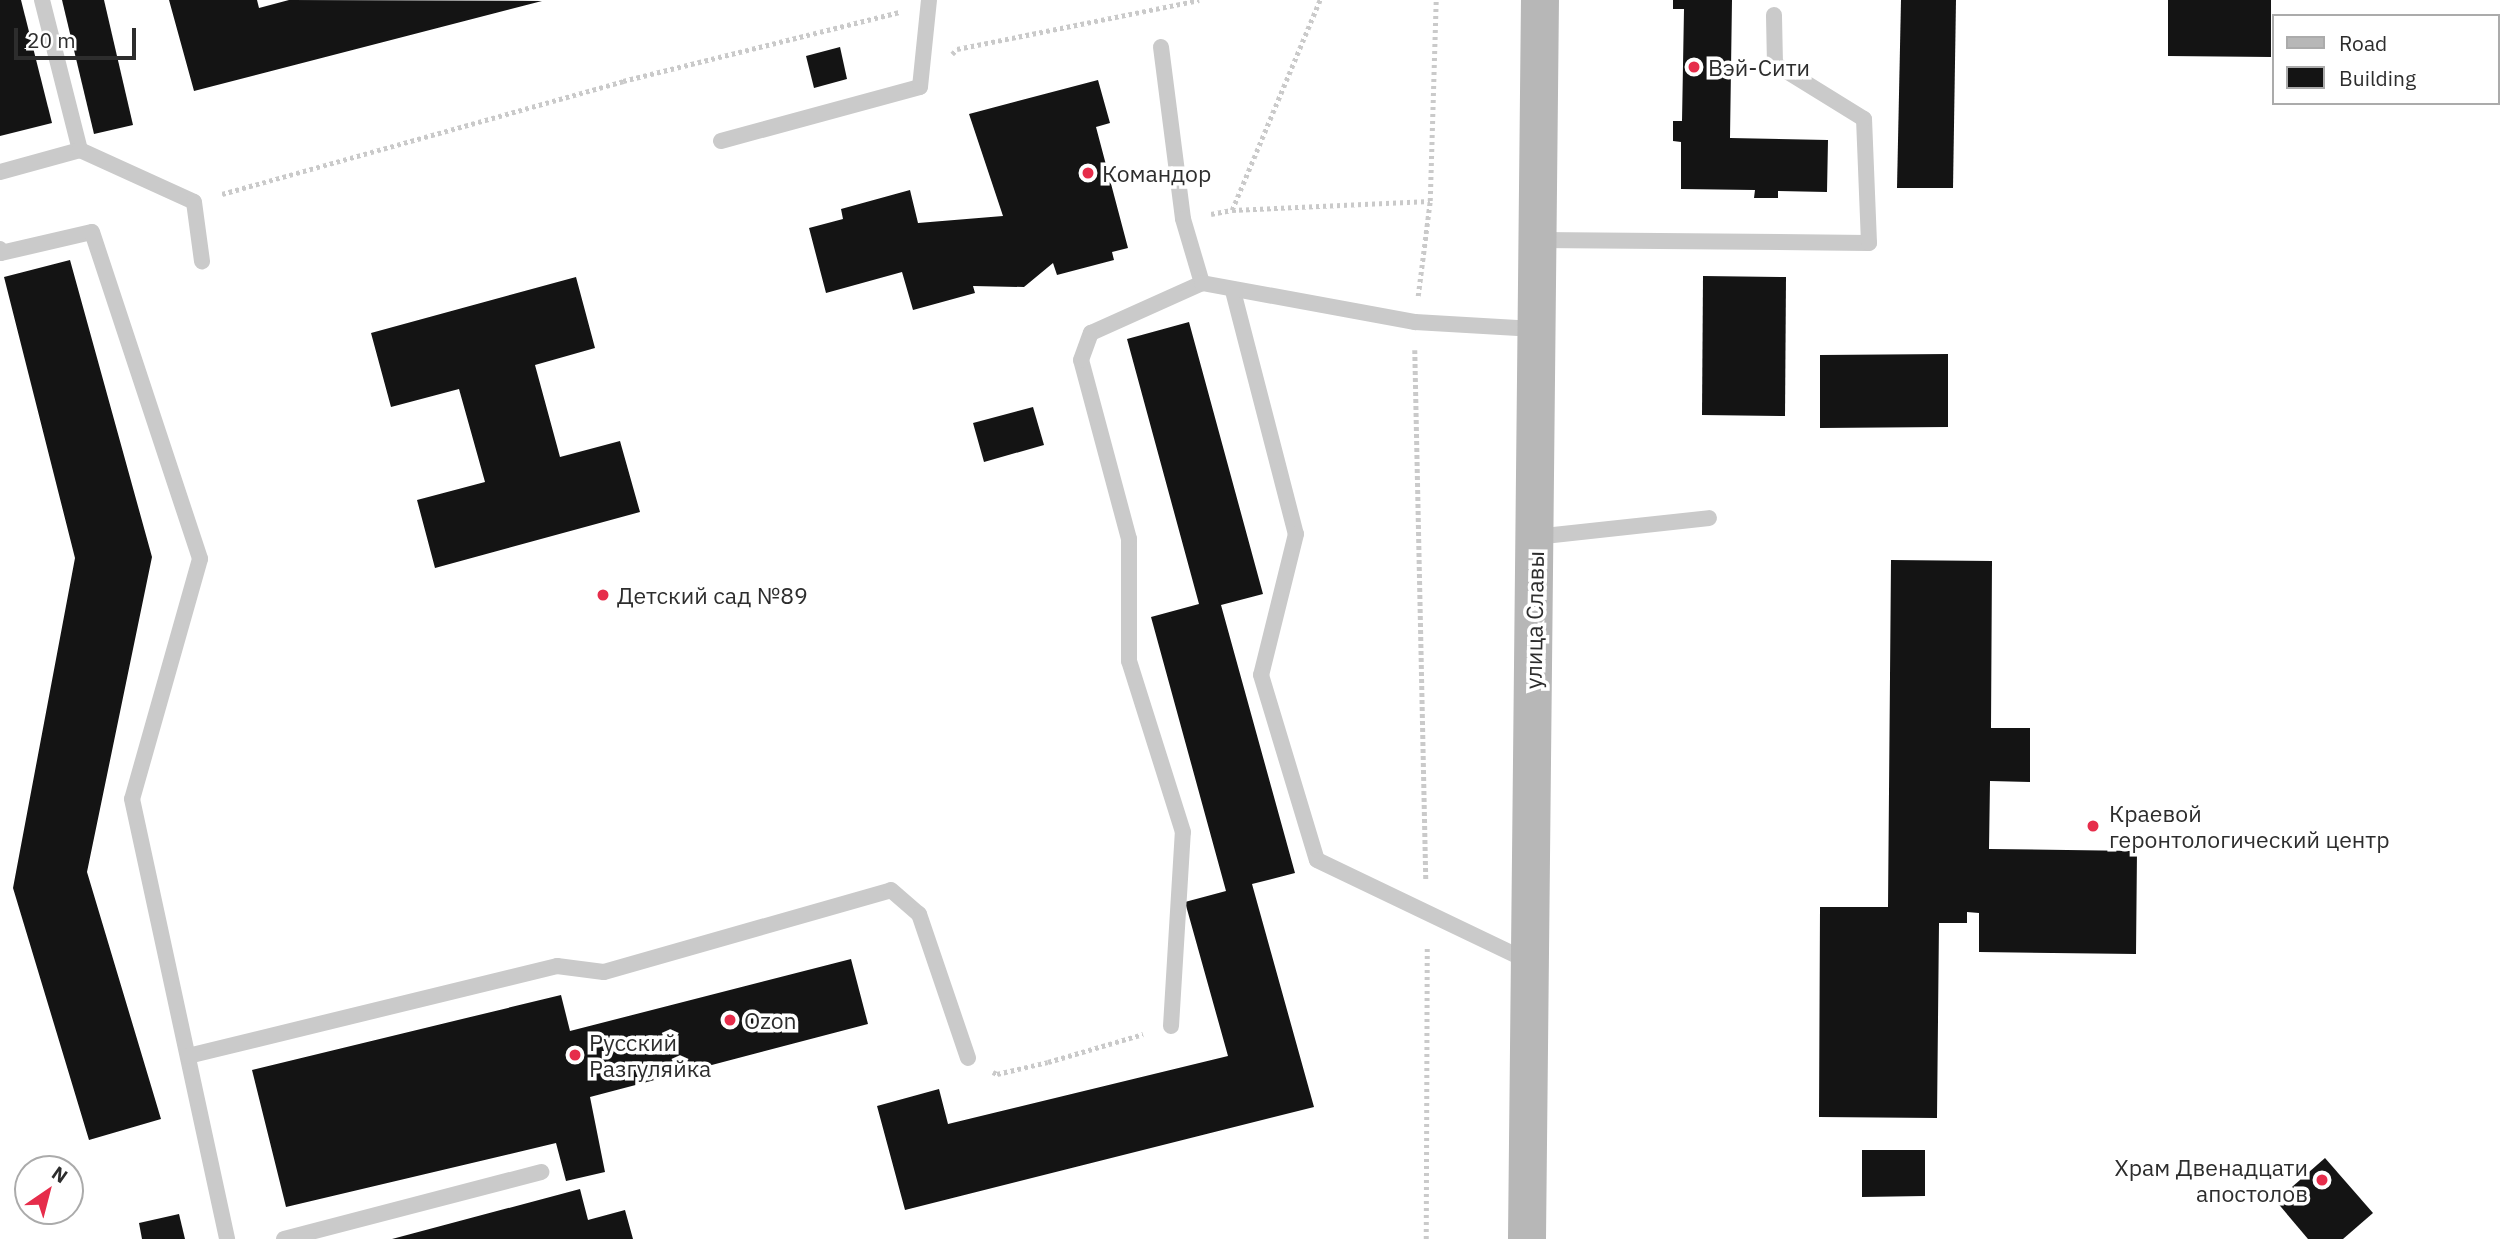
<!DOCTYPE html>
<html>
<head>
<meta charset="utf-8">
<style>
	body { margin:0 }
	#map { position:relative; width:2514px; height:1239px; overflow:hidden; background:#fff; font-family:"IBM Plex Sans",sans-serif }
	div>[style] { position:absolute }
	.building>* { inset:0; background:#141414 }
	.path>* { height:4.5px; margin-top:-2.25px; transform-origin:0; background:repeating-linear-gradient(90deg,#cacaca 0 3.5px,transparent 0 7px) }
	.lane>* { height:16px; margin:-8px; padding:0 8px; transform-origin:8px; border-radius:8px; background:#cacaca }
	.secondary>* { height:38px; margin:-19px; padding:0 19px; transform-origin:19px; border-radius:19px; background:#b7b7b7 }
	.dots>* { width:19px; height:19px; translate:-50% -50%; box-sizing:border-box; border:4px solid #fff; border-radius:50% }
	span { translate:-50% -50%; white-space:nowrap; text-align:center; line-height:1.15; -webkit-text-stroke:7px #fff; paint-order:stroke }
	.poi-label { font-size:23px; color:#2d2d2d }
	.left { translate:0 -50%; text-align:left }
	.right { translate:-100% -50%; text-align:right }
	.street-label { font-size:23px; color:#2d2d2d }
	.legend { position:absolute; left:2272px; top:14px; width:228px; height:91px; box-sizing:border-box; background:#fff; border:2px solid #ababab; margin:0; padding:9px 12px; list-style:none; font-size:21px; color:#2d2d2d }
	.legend li { display:flex; align-items:center; gap:14px; height:35px }
	.legend b { width:35px; border:2px solid #ababab }
	.north { position:absolute; left:14px; top:1155px; width:70px; height:70px; box-sizing:border-box; background:#fff; border:2px solid #ababab; border-radius:50%; rotate:35deg; font-size:19px; font-weight:700; line-height:28px; text-align:center; color:#2d2d2d }
	.north::after { content:''; display:block; margin:auto; width:24px; height:32px; background:#e62d4b; clip-path:polygon(50% 0,100% 100%,50% 72%,0 100%) }
	.scale { position:absolute; left:14px; top:28px; width:122px; height:32px; box-sizing:border-box; border:4px solid #2d2d2d; border-top:0; padding-left:9px; font-size:21px; line-height:24px; white-space:nowrap; color:#2d2d2d; -webkit-text-stroke:5px #fff; paint-order:stroke }
</style>
</head>
<body>
<div id="map">
	<div class="building">
		<div style="clip-path:polygon(0 0,21px 0,52px 123px,0 136px)"></div>
		<div style="clip-path:polygon(62px 0,104px 0,133px 125px,94px 134px)"></div>
		<div style="clip-path:polygon(169px 0,257px 0,259px 8px,289px 0,542px 1px,194px 91px)"></div>
		<div style="clip-path:polygon(1673px 0,1732px 0,1730px 138px,1828px 140px,1827px 192px,1778px 191px,1778px 198px,1754px 198px,1755px 190px,1681px 189px,1681px 142px,1673px 141px,1673px 121px,1682px 121px,1684px 9px,1673px 9px)"></div>
		<div style="clip-path:polygon(1901px 0,1956px 0,1953px 188px,1897px 188px)"></div>
		<div style="clip-path:polygon(2168px 0,2271px 0,2271px 57px,2168px 56px)"></div>
		<div style="clip-path:polygon(840px 47px,847px 79px,814px 88px,806px 56px)"></div>
		<div style="clip-path:polygon(1098px 80px,1110px 123px,1096px 127px,1128px 248px,1112px 252px,1114px 260px,1057px 275px,1053px 263px,1024px 287px,973px 286px,975px 293px,913px 310px,902px 272px,826px 293px,809px 228px,843px 219px,841px 209px,910px 190px,918px 223px,1003px 216px,969px 114px)"></div>
		<div style="clip-path:polygon(70px 260px,152px 557px,87px 872px,161px 1119px,89px 1140px,13px 888px,75px 558px,4px 277px)"></div>
		<div style="clip-path:polygon(1703px 276px,1786px 277px,1785px 416px,1702px 415px)"></div>
		<div style="clip-path:polygon(576px 277px,595px 348px,535px 365px,560px 457px,620px 441px,640px 512px,435px 568px,417px 500px,485px 482px,459px 389px,391px 407px,371px 333px)"></div>
		<div style="clip-path:polygon(1189px 322px,1263px 594px,1221px 605px,1295px 873px,1252px 884px,1314px 1107px,905px 1210px,877px 1106px,939px 1089px,948px 1124px,1228px 1056px,1185px 902px,1226px 891px,1151px 617px,1199px 604px,1127px 339px)"></div>
		<div style="clip-path:polygon(1948px 354px,1948px 427px,1820px 428px,1820px 355px)"></div>
		<div style="clip-path:polygon(1033px 407px,1044px 445px,984px 462px,973px 423px)"></div>
		<div style="clip-path:polygon(1891px 560px,1992px 561px,1991px 728px,2030px 728px,2030px 782px,1990px 781px,1989px 849px,2137px 851px,2136px 954px,1979px 952px,1979px 913px,1967px 912px,1967px 923px,1939px 923px,1937px 1118px,1819px 1117px,1820px 907px,1888px 907px)"></div>
		<div style="clip-path:polygon(851px 959px,868px 1024px,590px 1097px,605px 1172px,566px 1181px,556px 1143px,286px 1207px,252px 1070px,561px 995px,570px 1031px)"></div>
		<div style="clip-path:polygon(1862px 1150px,1925px 1150px,1925px 1196px,1862px 1197px)"></div>
		<div style="clip-path:polygon(2325px 1158px,2373px 1213px,2343px 1239px,2308px 1239px,2276px 1201px)"></div>
		<div style="clip-path:polygon(580px 1189px,588px 1220px,625px 1210px,633px 1239px,392px 1239px)"></div>
		<div style="clip-path:polygon(179px 1214px,185px 1239px,142px 1239px,139px 1223px)"></div>
	</div>
	<div class="path">
		<div style="left:952px;top:54px;width:7px;rotate:-45deg"></div>
		<div style="left:957px;top:49px;width:247px;rotate:-11.4deg"></div>
		<div style="left:222px;top:194px;width:417px;rotate:-15.7deg"></div>
		<div style="left:623px;top:81px;width:285px;rotate:-14deg"></div>
		<div style="left:1232px;top:210px;width:228px;rotate:-67.3deg"></div>
		<div style="left:1211px;top:214px;width:21px;rotate:-11deg"></div>
		<div style="left:1232px;top:210px;width:198px;rotate:-2.6deg"></div>
		<div style="left:1418px;top:296px;width:96px;rotate:-82.8deg"></div>
		<div style="left:1430px;top:201px;width:201px;rotate:-88.3deg"></div>
		<div style="left:1415px;top:350px;width:530px;rotate:88.81deg"></div>
		<div style="left:993px;top:1072px;width:4px;rotate:27deg"></div>
		<div style="left:997px;top:1074px;width:52px;rotate:-13.2deg"></div>
		<div style="left:1048px;top:1062px;width:99px;rotate:-16.4deg"></div>
		<div style="left:1426px;top:1239px;width:294px;rotate:-89.8deg"></div>
	</div>
	<div class="lane">
		<div style="left:42px;top:0;width:155px;rotate:75.8deg"></div>
		<div style="left:1161px;top:47px;width:173px;rotate:82.7deg"></div>
		<div style="left:1183px;top:219px;width:67px;rotate:73.5deg"></div>
		<div style="left:721px;top:141px;width:206px;rotate:-15.2deg"></div>
		<div style="left:920px;top:87px;width:87px;rotate:-84.1deg"></div>
		<div style="left:0;top:172px;width:83px;rotate:-15.4deg"></div>
		<div style="left:80px;top:150px;width:125px;rotate:24.5deg"></div>
		<div style="left:194px;top:202px;width:60px;rotate:82.3deg"></div>
		<div style="left:1539px;top:240px;width:330px;rotate:0.5deg"></div>
		<div style="left:1869px;top:243px;width:124px;rotate:-92.3deg"></div>
		<div style="left:1864px;top:119px;width:105px;rotate:-148.3deg"></div>
		<div style="left:1775px;top:64px;width:49px;rotate:-91.2deg"></div>
		<div style="left:0;top:249px;width:4px;rotate:76deg"></div>
		<div style="left:1px;top:253px;width:93px;rotate:-13deg"></div>
		<div style="left:92px;top:232px;width:344px;rotate:71.7deg"></div>
		<div style="left:200px;top:559px;width:249px;rotate:105.8deg"></div>
		<div style="left:132px;top:799px;width:450px;rotate:77.8deg"></div>
		<div style="left:1233px;top:291px;width:251px;rotate:75.5deg"></div>
		<div style="left:1296px;top:534px;width:145px;rotate:103.9deg"></div>
		<div style="left:1261px;top:675px;width:193px;rotate:73.2deg"></div>
		<div style="left:1317px;top:860px;width:234px;rotate:25.6deg"></div>
		<div style="left:1535px;top:537px;width:175px;rotate:-6.2deg"></div>
		<div style="left:1171px;top:1026px;width:194px;rotate:-86.5deg"></div>
		<div style="left:1183px;top:832px;width:179px;rotate:-107.5deg"></div>
		<div style="left:1129px;top:661px;width:122px;rotate:-90deg"></div>
		<div style="left:1129px;top:539px;width:185px;rotate:-105deg"></div>
		<div style="left:1081px;top:360px;width:29px;rotate:-70deg"></div>
		<div style="left:1091px;top:333px;width:122px;rotate:-24.2deg"></div>
		<div style="left:1202px;top:283px;width:217px;rotate:10.4deg"></div>
		<div style="left:1415px;top:322px;width:122px;rotate:3.3deg"></div>
		<div style="left:188px;top:1056px;width:380px;rotate:-13.7deg"></div>
		<div style="left:557px;top:966px;width:47px;rotate:7.3deg"></div>
		<div style="left:604px;top:972px;width:298px;rotate:-15.9deg"></div>
		<div style="left:891px;top:890px;width:37px;rotate:41deg"></div>
		<div style="left:919px;top:914px;width:152px;rotate:71.2deg"></div>
		<div style="left:284px;top:1239px;width:266px;rotate:-14.6deg"></div>
	</div>
	<div class="secondary">
		<div style="left:1527px;top:1239px;width:1239px;rotate:-89.4deg"></div>
	</div>
	<div class="dots">
		<div style="left:1694px;top:67px;background:#e62d4b"></div>
		<div style="left:1088px;top:173px;background:#e62d4b"></div>
		<div style="left:603px;top:595px;background:#e62d4b"></div>
		<div style="left:2093px;top:826px;background:#e62d4b"></div>
		<div style="left:730px;top:1020px;background:#e62d4b"></div>
		<div style="left:575px;top:1055px;background:#e62d4b"></div>
		<div style="left:2322px;top:1180px;background:#e62d4b"></div>
	</div>
	<div class="poi-label">
		<span class="left" style="left:1708px;top:67px">Вэй-Сити</span>
		<span class="left" style="left:1102px;top:173px">Командор</span>
		<span class="left" style="left:617px;top:595px">Детский сад №89</span>
		<span class="left" style="left:2109px;top:826px">Краевой<br>геронтологический центр</span>
		<span class="left" style="left:744px;top:1020px">Ozon</span>
		<span class="left" style="left:589px;top:1055px">Русский<br>Разгуляйка</span>
		<span class="right" style="left:2308px;top:1180px">Храм Двенадцати<br>апостолов</span>
	</div>
	<div class="street-label">
		<span style="left:1534px;top:620px;rotate:-89deg">улица Славы</span>
	</div>
	<ul class="legend">
	<li><b style="height:9px;background:#b7b7b7"></b>Road</li>
	<li><b style="height:19px;background:#141414"></b>Building</li>
	</ul>
	<div class="north">N</div>
	<div class="scale">20 m</div>
</div>
</body>
</html>
